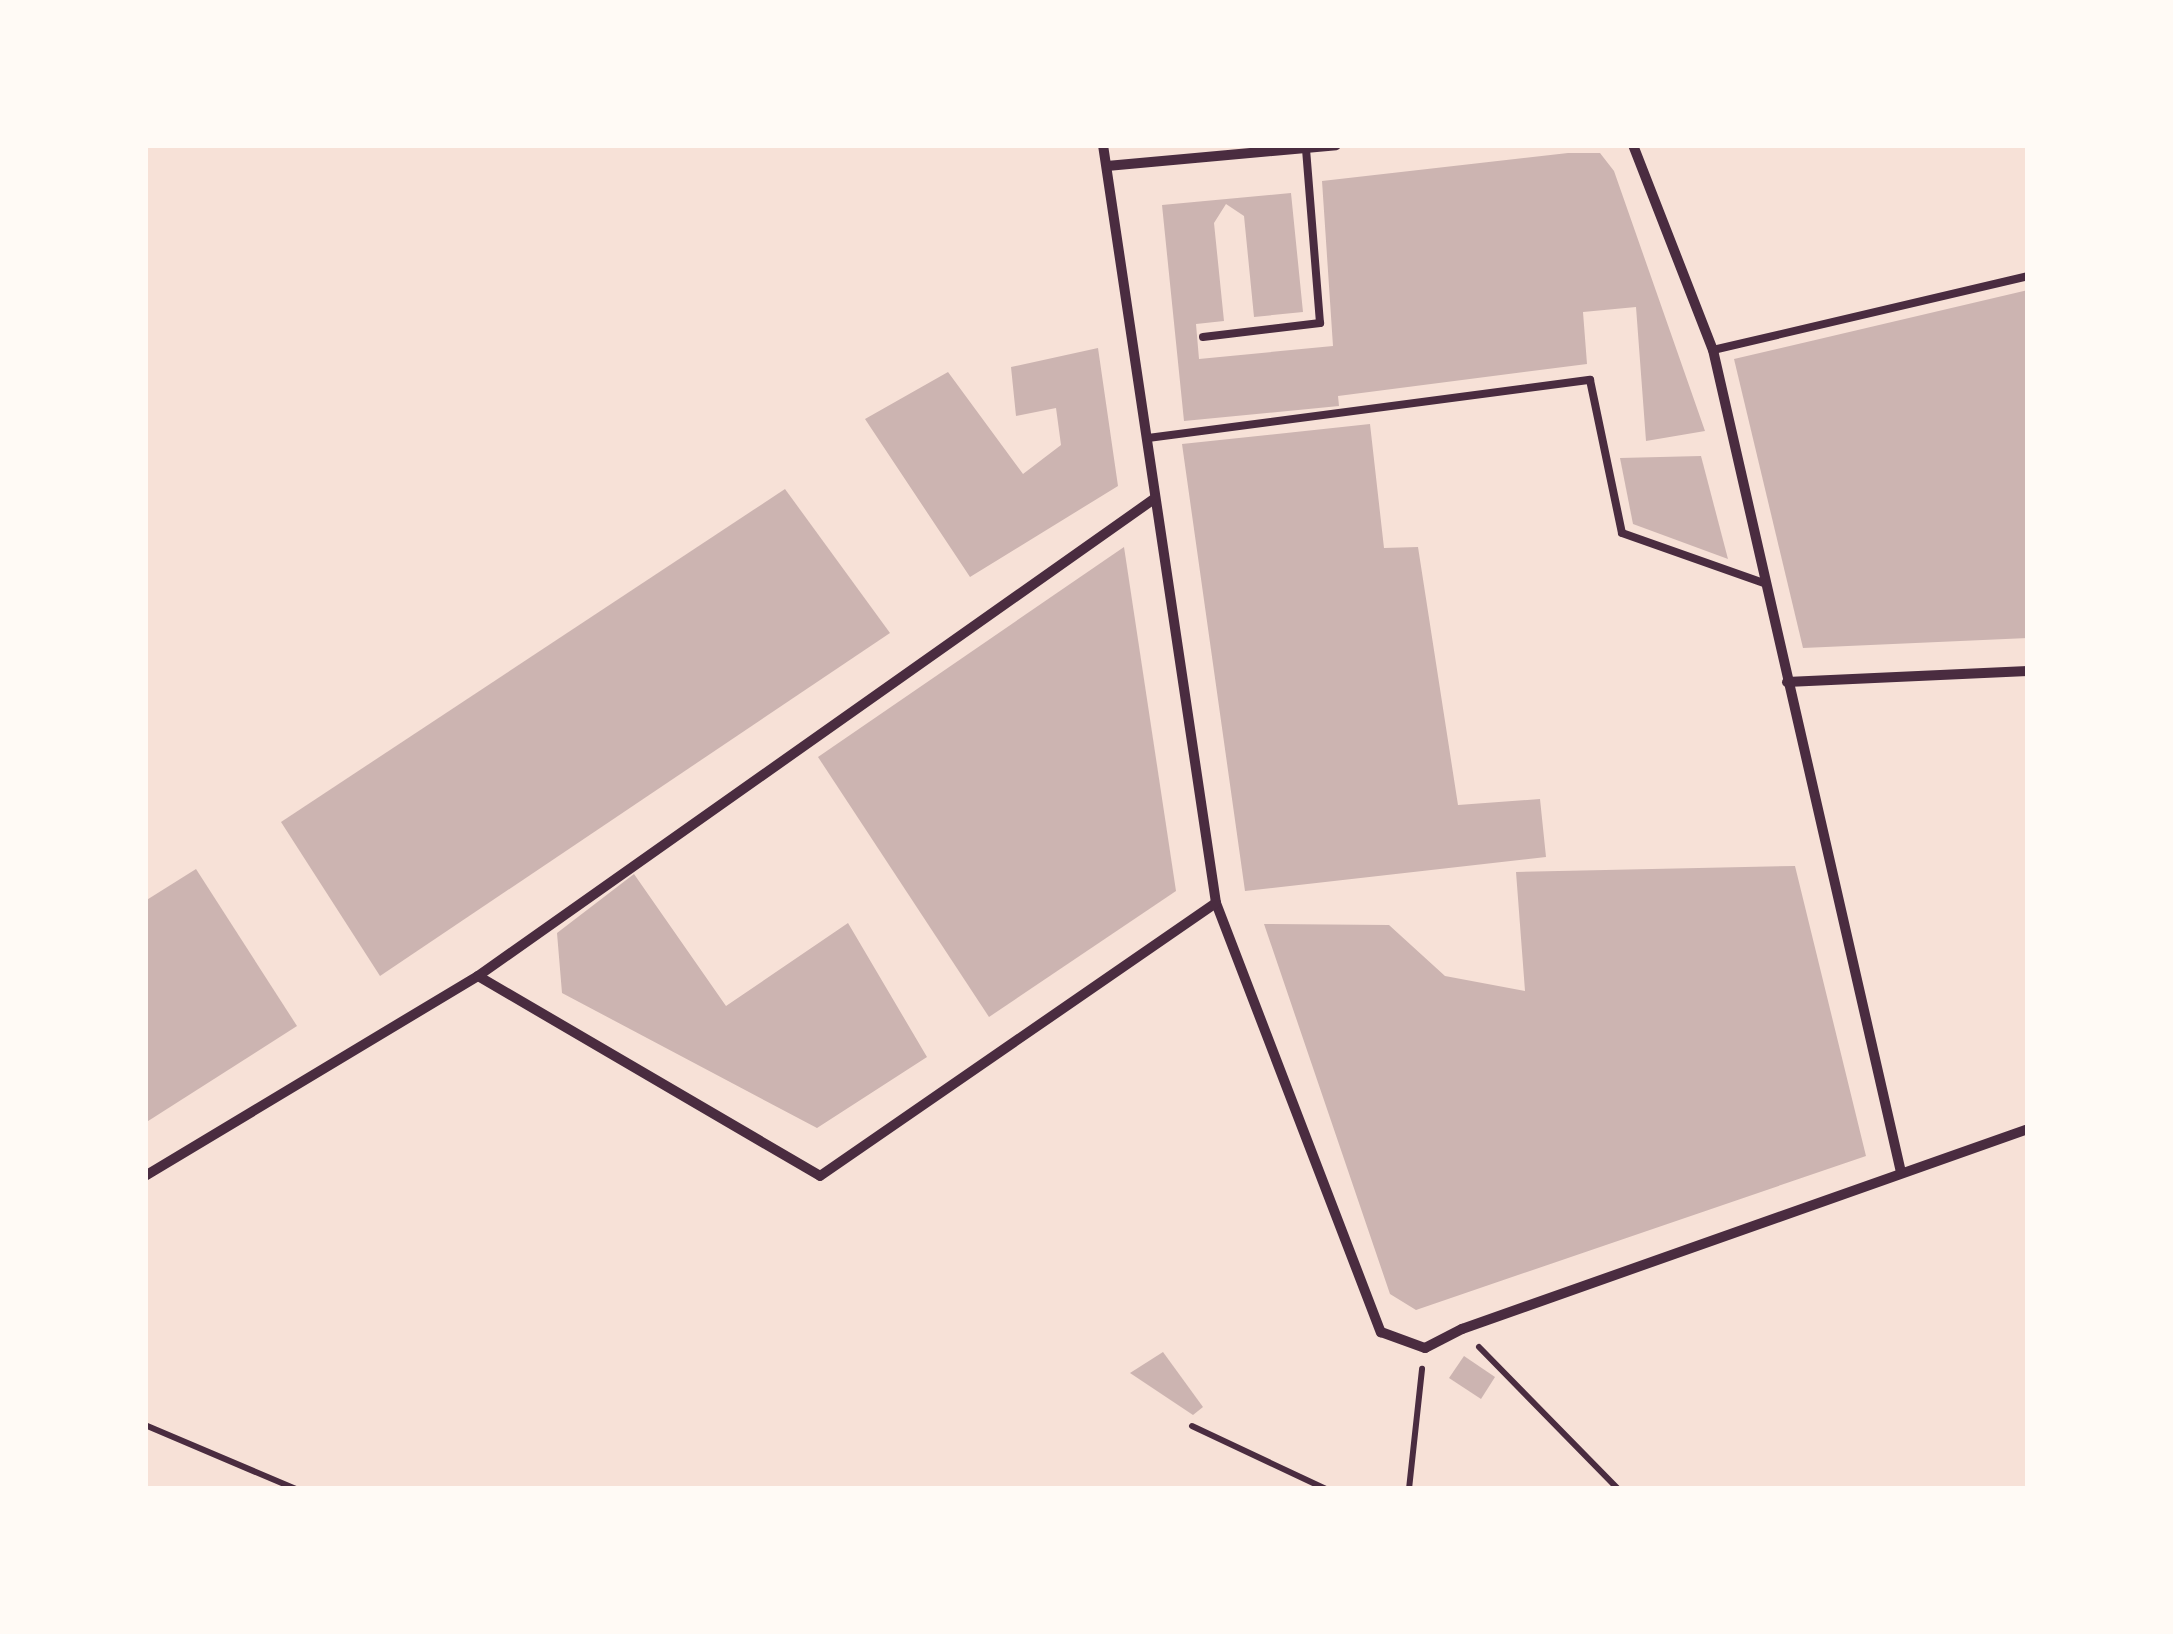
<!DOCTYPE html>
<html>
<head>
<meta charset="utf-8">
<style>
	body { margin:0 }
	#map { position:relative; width:2173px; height:1634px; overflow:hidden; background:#f7e1d7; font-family:Poppins,sans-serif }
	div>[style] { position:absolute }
	.building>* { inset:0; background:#ccb4b1 }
	.path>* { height:6px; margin:-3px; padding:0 3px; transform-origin:3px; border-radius:3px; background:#4a2c40 }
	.service>* { height:8px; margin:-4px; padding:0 4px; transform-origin:4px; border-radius:4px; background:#4a2c40 }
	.minor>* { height:10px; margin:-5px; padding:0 5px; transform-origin:5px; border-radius:5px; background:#4a2c40 }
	span { translate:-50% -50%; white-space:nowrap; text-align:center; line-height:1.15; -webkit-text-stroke:9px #fffaf5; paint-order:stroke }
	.frame { position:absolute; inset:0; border:148px solid #fffaf5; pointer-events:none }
</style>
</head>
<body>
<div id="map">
	<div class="building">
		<div style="clip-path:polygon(1568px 153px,1600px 153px,1614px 171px,1705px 431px,1646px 441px,1636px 307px,1583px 312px,1587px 364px,1338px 396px,1339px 406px,1184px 421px,1162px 205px,1291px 193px,1303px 312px,1254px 317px,1244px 216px,1226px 204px,1214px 223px,1224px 321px,1196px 324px,1199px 359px,1333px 346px,1322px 181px)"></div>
		<div style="clip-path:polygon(2028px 290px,2028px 638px,1803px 648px,1734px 359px)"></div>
		<div style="clip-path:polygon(1098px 348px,1118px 486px,970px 577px,865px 419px,948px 372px,1023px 474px,1061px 445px,1056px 408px,1016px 416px,1011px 367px)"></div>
		<div style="clip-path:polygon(1370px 424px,1384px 548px,1418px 547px,1458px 805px,1540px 799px,1546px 857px,1245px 891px,1182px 444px)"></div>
		<div style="clip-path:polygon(1701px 456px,1728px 559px,1633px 524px,1620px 458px)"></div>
		<div style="clip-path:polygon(785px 489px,890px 633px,380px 976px,281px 822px)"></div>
		<div style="clip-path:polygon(1124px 547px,1176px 891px,989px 1017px,818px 757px)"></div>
		<div style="clip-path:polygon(1795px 866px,1866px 1156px,1416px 1310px,1390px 1294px,1264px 924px,1389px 925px,1445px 976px,1525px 991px,1516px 872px)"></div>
		<div style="clip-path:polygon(196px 869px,297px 1026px,145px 1123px,145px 901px)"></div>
		<div style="clip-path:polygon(634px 874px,726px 1006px,848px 923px,927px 1057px,817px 1128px,562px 993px,557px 933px)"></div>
		<div style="clip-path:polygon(1163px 1352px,1203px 1407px,1193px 1415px,1130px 1373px)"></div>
		<div style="clip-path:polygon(1464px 1356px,1495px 1377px,1481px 1399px,1449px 1378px)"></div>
	</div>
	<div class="path">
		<div style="left:1479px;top:1347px;width:199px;rotate:45.6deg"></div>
		<div style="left:145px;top:1425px;width:164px;rotate:23deg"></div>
		<div style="left:1192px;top:1426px;width:148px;rotate:25.2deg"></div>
		<div style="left:1409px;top:1489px;width:121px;rotate:-83.8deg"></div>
	</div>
	<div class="service">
		<div style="left:1203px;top:337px;width:118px;rotate:-6.8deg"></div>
		<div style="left:1320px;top:323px;width:176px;rotate:-94.6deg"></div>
		<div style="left:1713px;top:350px;width:324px;rotate:-13.2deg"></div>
		<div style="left:1148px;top:438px;width:446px;rotate:-7.5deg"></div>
		<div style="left:1590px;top:380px;width:156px;rotate:78.2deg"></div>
		<div style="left:1622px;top:533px;width:151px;rotate:19.4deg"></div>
	</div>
	<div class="minor">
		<div style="left:1103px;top:145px;width:766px;rotate:81.52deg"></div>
		<div style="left:1216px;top:903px;width:460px;rotate:69deg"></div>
		<div style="left:1381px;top:1332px;width:47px;rotate:20deg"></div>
		<div style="left:1425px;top:1348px;width:42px;rotate:-27.2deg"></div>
		<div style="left:1462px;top:1329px;width:600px;rotate:-19.46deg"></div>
		<div style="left:1633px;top:145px;width:220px;rotate:68.7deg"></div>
		<div style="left:1713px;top:350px;width:843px;rotate:77.12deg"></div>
		<div style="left:1107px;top:166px;width:230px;rotate:-5.2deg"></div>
		<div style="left:1787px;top:682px;width:241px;rotate:-2.6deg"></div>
		<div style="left:478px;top:976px;width:396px;rotate:30.3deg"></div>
		<div style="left:820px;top:1176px;width:481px;rotate:-34.6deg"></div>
		<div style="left:145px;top:1176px;width:388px;rotate:-31deg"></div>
		<div style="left:478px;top:976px;width:827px;rotate:-35.21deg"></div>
	</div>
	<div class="frame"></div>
</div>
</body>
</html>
